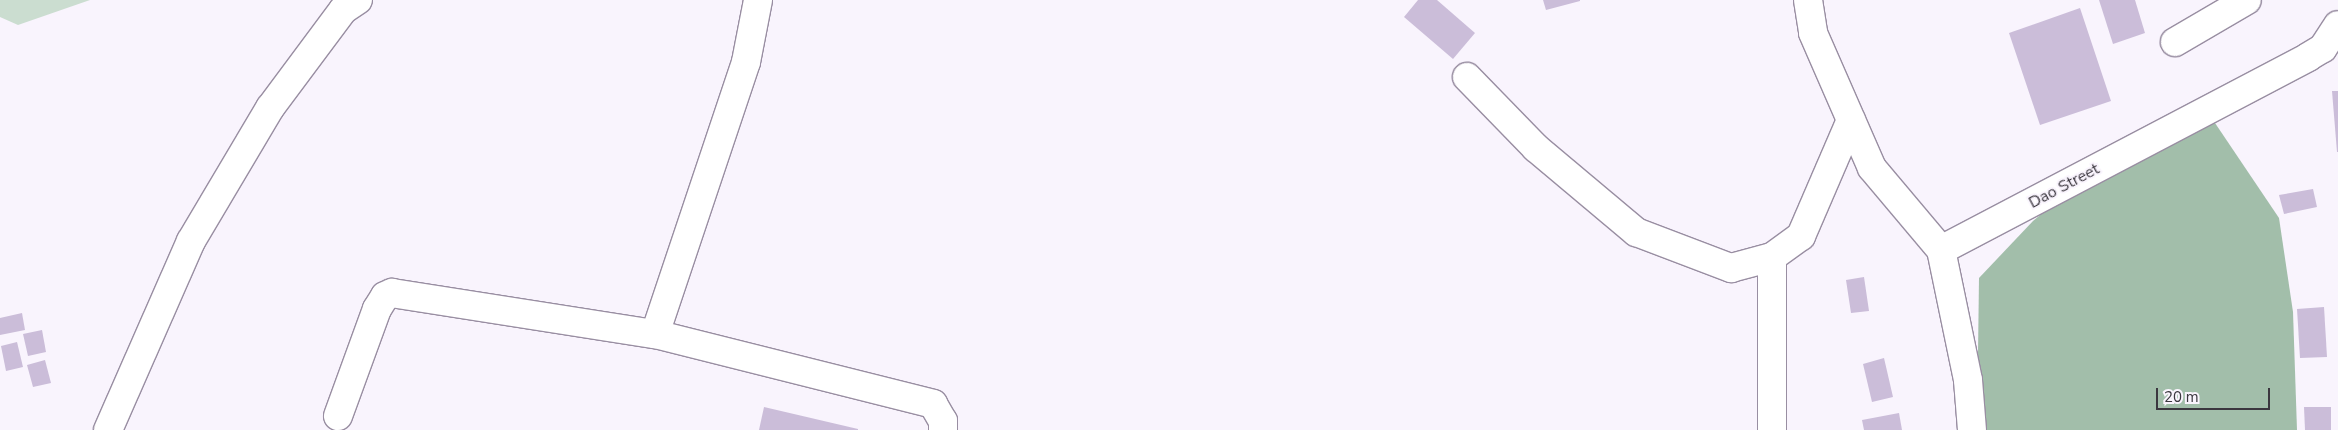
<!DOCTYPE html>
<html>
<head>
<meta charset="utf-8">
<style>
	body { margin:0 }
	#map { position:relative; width:2338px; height:430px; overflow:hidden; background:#f9f4fd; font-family:"Nunito Sans",sans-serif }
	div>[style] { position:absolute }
	.green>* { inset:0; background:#cbddd0 }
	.water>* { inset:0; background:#a2beaa }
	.building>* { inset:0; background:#cbbdd9 }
	.roads { filter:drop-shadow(1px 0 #998ea2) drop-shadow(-1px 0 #998ea2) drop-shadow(0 1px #998ea2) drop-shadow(0 -1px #998ea2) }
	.minor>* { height:28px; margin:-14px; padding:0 14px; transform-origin:14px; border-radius:14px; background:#fff }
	span { translate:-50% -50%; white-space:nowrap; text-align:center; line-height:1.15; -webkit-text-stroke:4px #f9f4fd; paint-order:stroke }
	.street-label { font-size:16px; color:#3b373f }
	.scale { position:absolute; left:2156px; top:388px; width:114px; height:22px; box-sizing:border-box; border:2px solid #3b373f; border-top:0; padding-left:6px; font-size:15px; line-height:18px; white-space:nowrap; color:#3b373f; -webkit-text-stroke:4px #f9f4fd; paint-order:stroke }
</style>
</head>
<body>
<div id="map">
	<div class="green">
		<div style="clip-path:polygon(0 0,90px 0,18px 25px,0 17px)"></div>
	</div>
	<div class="water">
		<div style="clip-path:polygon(2215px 123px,2279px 218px,2293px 312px,2297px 430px,1983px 430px,1978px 354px,1979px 278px,2033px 221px,2085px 177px,2129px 156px)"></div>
	</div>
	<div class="building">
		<div style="clip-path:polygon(1418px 0,1437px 0,1475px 33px,1453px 59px,1404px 17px)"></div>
		<div style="clip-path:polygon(1543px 0,1580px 0,1580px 1px,1546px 10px)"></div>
		<div style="clip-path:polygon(2099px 0,2135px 0,2145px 33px,2113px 44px)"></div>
		<div style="clip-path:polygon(2080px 8px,2111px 101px,2040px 125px,2009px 33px)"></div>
		<div style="clip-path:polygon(2332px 91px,2338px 91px,2338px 152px,2337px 152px)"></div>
		<div style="clip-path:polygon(2313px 189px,2317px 207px,2284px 214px,2279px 195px)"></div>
		<div style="clip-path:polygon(1864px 277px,1869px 311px,1851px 313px,1846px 280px)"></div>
		<div style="clip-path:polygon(2324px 307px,2327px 357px,2300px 358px,2297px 309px)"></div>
		<div style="clip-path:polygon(22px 313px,25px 330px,0 335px,0 318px)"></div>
		<div style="clip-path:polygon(42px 330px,46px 352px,28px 356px,23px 334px)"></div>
		<div style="clip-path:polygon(17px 342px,23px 367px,6px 371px,1px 346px)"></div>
		<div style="clip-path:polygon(1884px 358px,1893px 397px,1872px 402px,1863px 364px)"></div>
		<div style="clip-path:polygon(45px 360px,51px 383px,33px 387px,27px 365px)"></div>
		<div style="clip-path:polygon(764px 407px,858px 429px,858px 430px,759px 430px)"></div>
		<div style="clip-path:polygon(2304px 407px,2331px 407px,2331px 430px,2305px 430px)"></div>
		<div style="clip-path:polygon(1899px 413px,1902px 430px,1864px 430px,1862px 420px)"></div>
	</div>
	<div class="roads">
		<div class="minor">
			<div style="left:1808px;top:0;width:33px;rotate:81deg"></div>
			<div style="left:1813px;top:33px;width:147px;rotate:66.4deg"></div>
			<div style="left:1872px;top:168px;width:107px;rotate:49.9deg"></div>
			<div style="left:2175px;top:42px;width:83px;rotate:-30.3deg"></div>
			<div style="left:1467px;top:77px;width:99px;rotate:45.8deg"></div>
			<div style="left:1536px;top:148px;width:131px;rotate:40deg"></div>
			<div style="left:1636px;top:232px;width:102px;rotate:20.8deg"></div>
			<div style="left:1731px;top:268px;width:42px;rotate:-15deg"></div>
			<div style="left:1772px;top:257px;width:36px;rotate:-36deg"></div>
			<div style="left:1801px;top:236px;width:126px;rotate:-66.7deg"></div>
			<div style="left:1772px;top:257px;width:173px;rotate:90deg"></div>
			<div style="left:655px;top:334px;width:287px;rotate:14.1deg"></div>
			<div style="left:933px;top:404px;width:20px;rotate:60deg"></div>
			<div style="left:943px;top:421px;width:9px;rotate:90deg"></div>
			<div style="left:338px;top:416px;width:114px;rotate:-70deg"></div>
			<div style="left:377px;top:309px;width:15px;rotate:-58deg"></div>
			<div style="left:385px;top:296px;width:8px;rotate:-23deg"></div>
			<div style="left:392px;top:293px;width:266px;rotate:8.9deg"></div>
			<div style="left:655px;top:334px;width:287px;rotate:-71.5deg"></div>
			<div style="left:746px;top:62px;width:63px;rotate:-79deg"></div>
			<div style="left:108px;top:430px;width:206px;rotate:-66.3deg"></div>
			<div style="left:191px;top:241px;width:155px;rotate:-59.3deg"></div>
			<div style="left:270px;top:108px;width:122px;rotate:-53.3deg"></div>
			<div style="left:343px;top:10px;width:18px;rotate:-34deg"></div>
			<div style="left:1972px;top:430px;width:50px;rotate:-94.6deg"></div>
			<div style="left:1968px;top:380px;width:133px;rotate:-101.7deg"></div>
			<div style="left:1941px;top:250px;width:415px;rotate:-27.7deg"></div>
			<div style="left:2308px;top:57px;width:17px;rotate:-31deg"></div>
			<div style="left:2323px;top:48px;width:27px;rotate:-57deg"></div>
		</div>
	</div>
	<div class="street-label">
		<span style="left:2064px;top:186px;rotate:-28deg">Dao Street</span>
	</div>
	<div class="scale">20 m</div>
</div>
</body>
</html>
